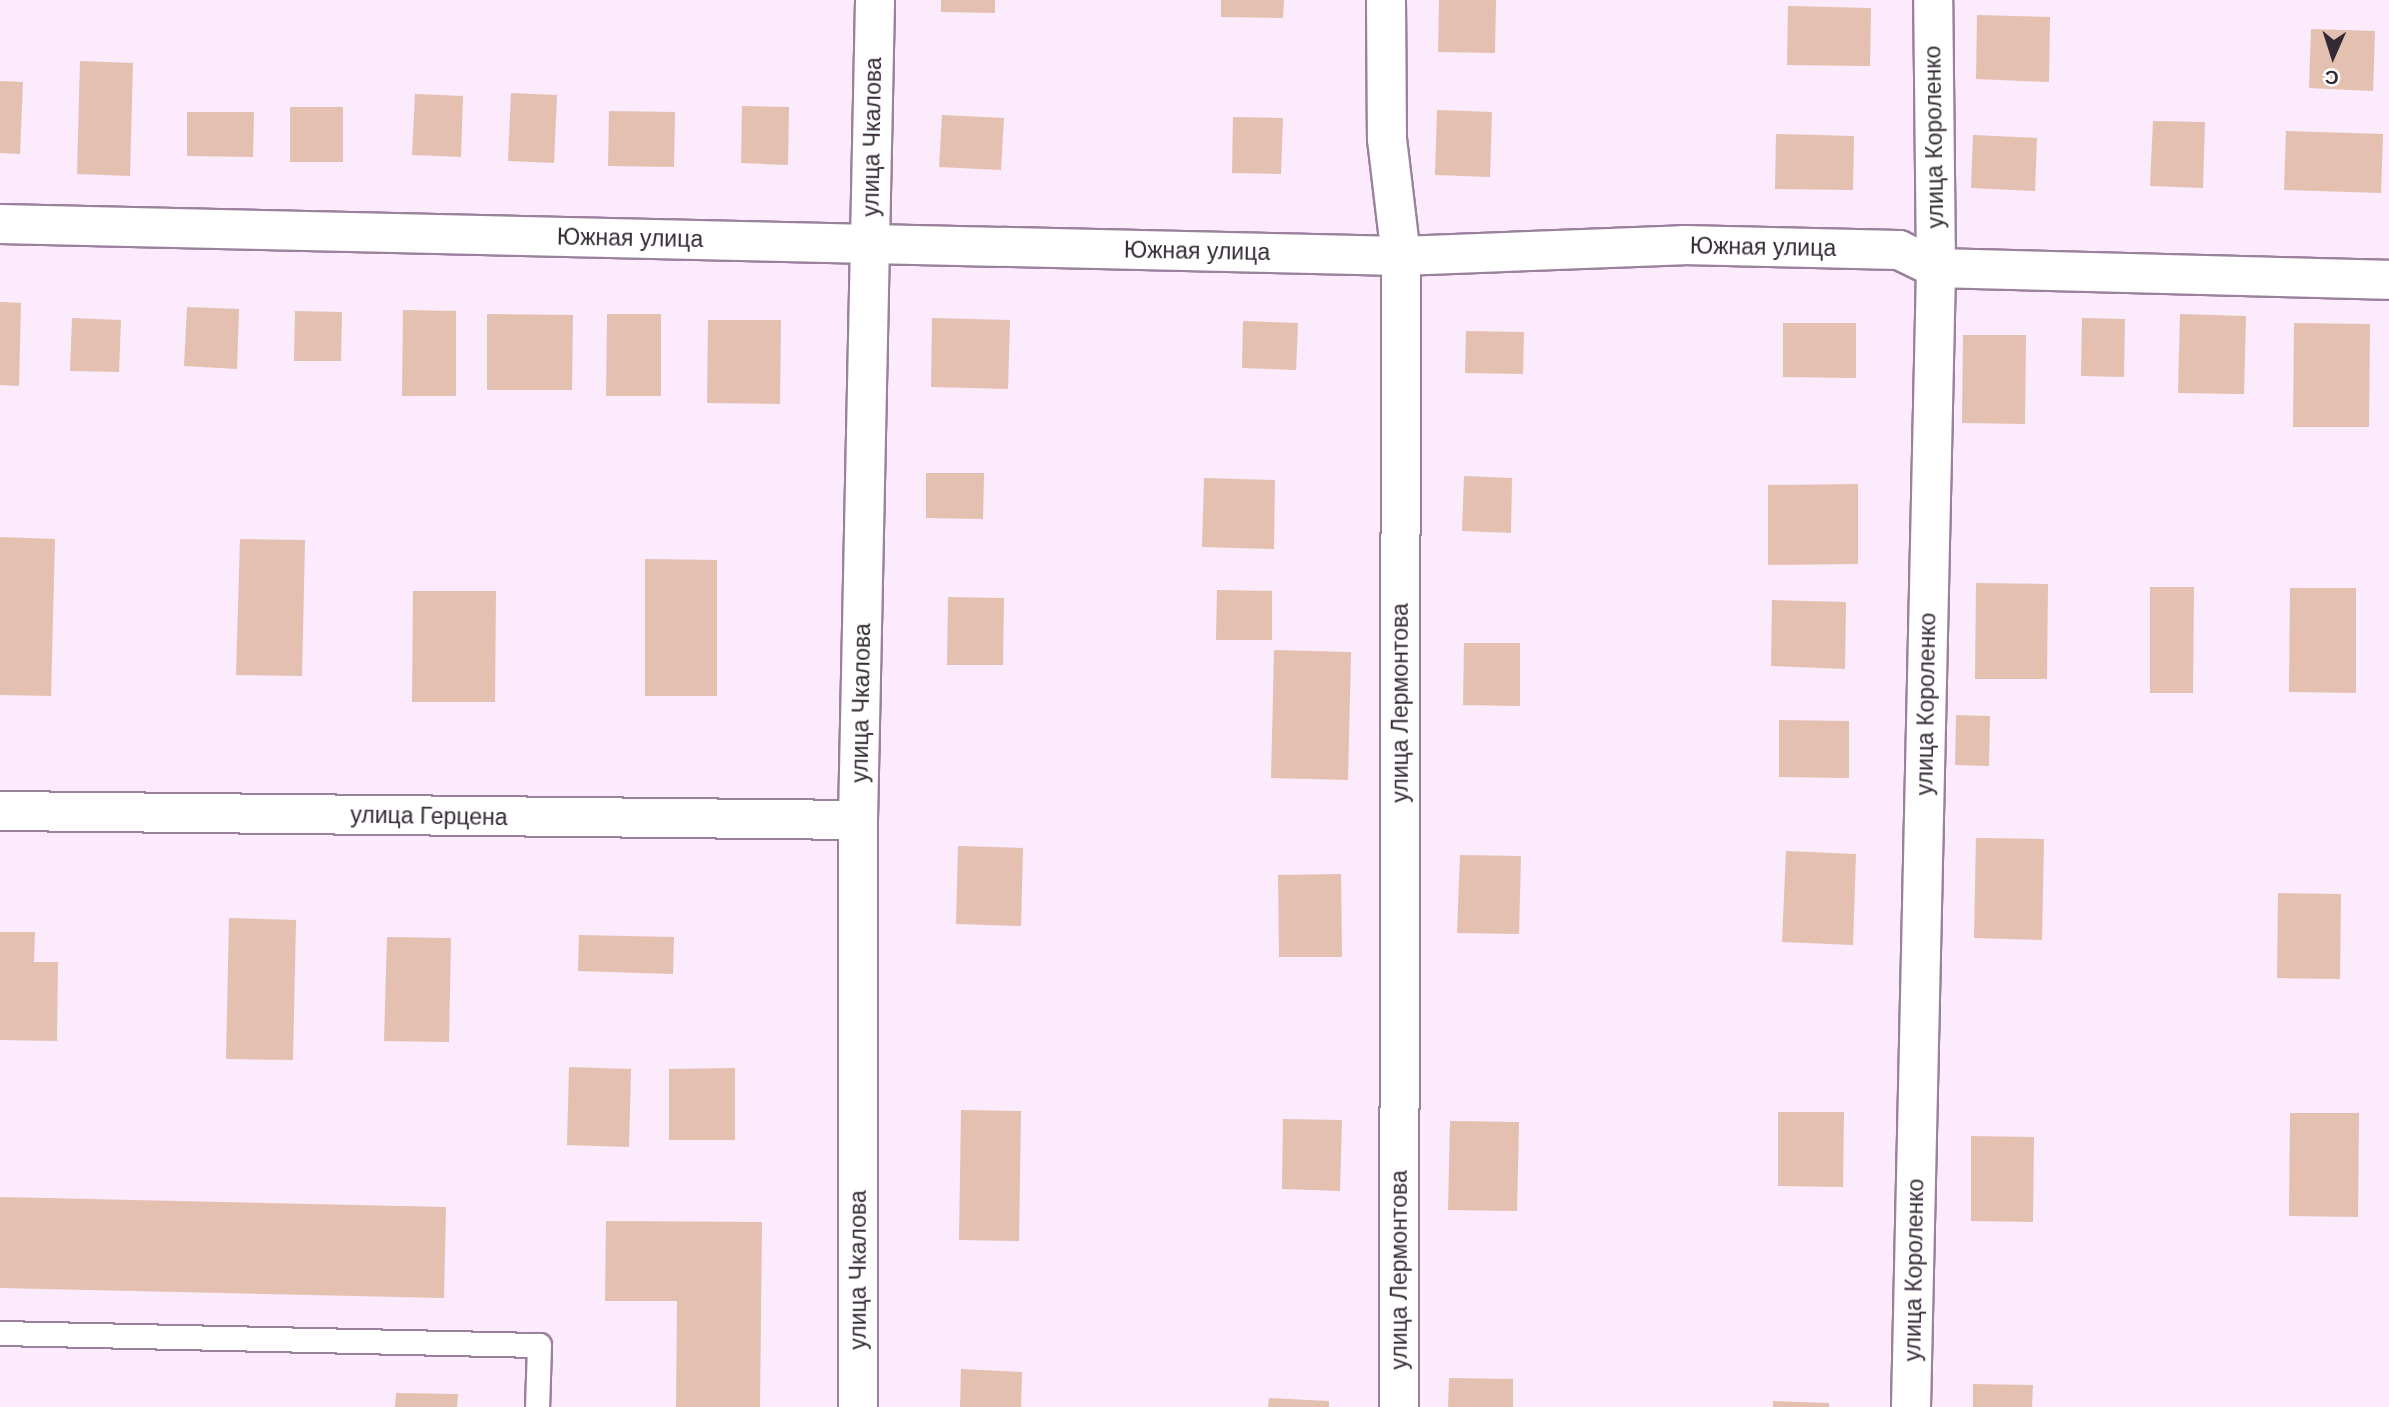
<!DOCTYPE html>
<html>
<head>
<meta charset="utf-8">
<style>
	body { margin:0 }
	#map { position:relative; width:2389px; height:1407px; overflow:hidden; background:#fbebfc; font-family:Arial,sans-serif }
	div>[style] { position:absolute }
	.building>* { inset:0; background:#e4c0b1 }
	.roads { filter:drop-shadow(2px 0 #9a829c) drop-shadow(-2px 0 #9a829c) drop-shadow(0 2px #9a829c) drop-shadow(0 -2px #9a829c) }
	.service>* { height:23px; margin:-11.5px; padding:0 11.5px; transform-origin:11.5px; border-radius:11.5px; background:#fff }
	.minor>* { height:38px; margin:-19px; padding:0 19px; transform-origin:19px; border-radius:19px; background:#fff }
	.tertiary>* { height:38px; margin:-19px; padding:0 19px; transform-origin:19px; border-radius:19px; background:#fff }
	span { translate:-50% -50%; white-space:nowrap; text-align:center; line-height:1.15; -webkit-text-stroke:5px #fff; paint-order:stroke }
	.street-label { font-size:23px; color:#342a35 }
	.north { position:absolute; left:2298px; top:21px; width:70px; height:70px; -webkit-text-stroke:5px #fff; paint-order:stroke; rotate:183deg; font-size:19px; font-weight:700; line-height:28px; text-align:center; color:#342a35 }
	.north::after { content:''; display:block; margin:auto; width:24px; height:32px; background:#342a35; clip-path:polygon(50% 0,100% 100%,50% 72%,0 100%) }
</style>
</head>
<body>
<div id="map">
	<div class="building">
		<div style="clip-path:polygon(941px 0,995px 0,995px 13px,941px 12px)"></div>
		<div style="clip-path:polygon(1221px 0,1284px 0,1283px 18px,1221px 17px)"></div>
		<div style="clip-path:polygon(1439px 0,1496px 0,1495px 53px,1438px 52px)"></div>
		<div style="clip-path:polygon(1788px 6px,1871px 8px,1870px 66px,1787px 65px)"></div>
		<div style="clip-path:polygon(1977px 15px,2050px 17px,2049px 82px,1976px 79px)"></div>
		<div style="clip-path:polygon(2311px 29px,2375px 31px,2373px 91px,2309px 88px)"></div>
		<div style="clip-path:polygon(80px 61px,133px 63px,130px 176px,77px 174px)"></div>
		<div style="clip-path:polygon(0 81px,23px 82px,20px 154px,0 153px)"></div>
		<div style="clip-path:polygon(511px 93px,557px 95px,554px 163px,508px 161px)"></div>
		<div style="clip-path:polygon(415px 94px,463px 96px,461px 157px,412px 155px)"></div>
		<div style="clip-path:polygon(742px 106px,789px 107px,788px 165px,741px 163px)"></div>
		<div style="clip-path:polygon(290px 107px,343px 107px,343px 162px,290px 162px)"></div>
		<div style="clip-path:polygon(1437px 110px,1492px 112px,1490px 177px,1435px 175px)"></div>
		<div style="clip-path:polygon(609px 111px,675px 112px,674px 167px,608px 166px)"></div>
		<div style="clip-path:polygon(187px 112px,254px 112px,253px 157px,187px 156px)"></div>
		<div style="clip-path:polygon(942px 115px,1004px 118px,1001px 170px,939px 167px)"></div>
		<div style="clip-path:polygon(1233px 117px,1283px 118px,1281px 174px,1232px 173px)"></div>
		<div style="clip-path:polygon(2153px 121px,2205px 122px,2203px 188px,2150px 186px)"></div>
		<div style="clip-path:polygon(2286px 131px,2383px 134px,2381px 193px,2284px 190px)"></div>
		<div style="clip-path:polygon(1776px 134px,1854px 136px,1853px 190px,1775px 189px)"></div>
		<div style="clip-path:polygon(1973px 135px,2037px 138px,2035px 191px,1971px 188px)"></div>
		<div style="clip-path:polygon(0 302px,21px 303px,19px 386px,0 385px)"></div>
		<div style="clip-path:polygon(187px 307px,239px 309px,237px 369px,184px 366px)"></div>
		<div style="clip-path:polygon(403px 310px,456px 311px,456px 396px,402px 396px)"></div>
		<div style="clip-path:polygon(295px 311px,342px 312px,341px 361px,294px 361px)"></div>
		<div style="clip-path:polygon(487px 314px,573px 315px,572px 390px,487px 390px)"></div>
		<div style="clip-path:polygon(607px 314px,661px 314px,661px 396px,606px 396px)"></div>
		<div style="clip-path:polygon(2180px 314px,2246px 316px,2244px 394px,2178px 393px)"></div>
		<div style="clip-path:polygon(72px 318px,121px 320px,119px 372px,70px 371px)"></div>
		<div style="clip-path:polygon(932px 318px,1010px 320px,1008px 389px,931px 387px)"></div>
		<div style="clip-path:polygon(2082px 318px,2125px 319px,2124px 377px,2081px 376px)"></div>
		<div style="clip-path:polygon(708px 320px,781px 320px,780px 404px,707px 403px)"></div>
		<div style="clip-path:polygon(1243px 321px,1298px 323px,1296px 370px,1242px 368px)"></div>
		<div style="clip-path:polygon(1783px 323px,1856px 323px,1856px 378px,1783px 377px)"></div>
		<div style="clip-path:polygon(2294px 323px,2370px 324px,2369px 427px,2293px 427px)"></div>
		<div style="clip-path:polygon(1466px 331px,1524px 332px,1523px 374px,1465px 373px)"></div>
		<div style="clip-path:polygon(1963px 335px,2026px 335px,2025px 424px,1962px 423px)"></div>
		<div style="clip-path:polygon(926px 473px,984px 473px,983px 519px,926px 518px)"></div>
		<div style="clip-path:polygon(1464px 476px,1512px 478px,1511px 533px,1462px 531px)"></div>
		<div style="clip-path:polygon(1204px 478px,1275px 480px,1274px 549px,1202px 547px)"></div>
		<div style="clip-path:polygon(1858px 484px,1858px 564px,1768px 565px,1768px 485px)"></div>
		<div style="clip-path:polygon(0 537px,55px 539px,51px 696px,0 695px)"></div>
		<div style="clip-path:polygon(240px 539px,305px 540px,302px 676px,236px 675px)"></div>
		<div style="clip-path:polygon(645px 559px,717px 560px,717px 696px,645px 696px)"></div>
		<div style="clip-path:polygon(1976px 583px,2048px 584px,2047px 679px,1975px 679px)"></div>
		<div style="clip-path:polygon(2150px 587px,2194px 587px,2193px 693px,2150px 693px)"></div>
		<div style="clip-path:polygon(2290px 588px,2356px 588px,2356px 693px,2289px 692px)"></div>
		<div style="clip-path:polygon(1217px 590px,1272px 591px,1272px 640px,1216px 640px)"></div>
		<div style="clip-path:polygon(413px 591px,496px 591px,495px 702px,412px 702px)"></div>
		<div style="clip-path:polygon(948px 597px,1004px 598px,1003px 665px,947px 665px)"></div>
		<div style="clip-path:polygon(1772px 600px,1846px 602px,1845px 669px,1771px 666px)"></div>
		<div style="clip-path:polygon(1464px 643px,1520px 643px,1520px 706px,1463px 705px)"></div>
		<div style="clip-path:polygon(1274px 650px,1351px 652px,1348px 780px,1271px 778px)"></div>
		<div style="clip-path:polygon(1956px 715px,1990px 716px,1989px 766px,1955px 765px)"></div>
		<div style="clip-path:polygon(1779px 720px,1849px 721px,1849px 778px,1779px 777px)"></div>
		<div style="clip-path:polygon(1976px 838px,2044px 839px,2042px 940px,1974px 938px)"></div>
		<div style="clip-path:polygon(958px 846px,1023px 848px,1021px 926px,956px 924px)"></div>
		<div style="clip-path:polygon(1786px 851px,1856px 854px,1853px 945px,1782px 942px)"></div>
		<div style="clip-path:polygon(1460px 855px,1521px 856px,1519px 934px,1457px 933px)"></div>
		<div style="clip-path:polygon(1341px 874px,1342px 957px,1279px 957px,1278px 875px)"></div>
		<div style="clip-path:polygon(2278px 893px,2341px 894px,2340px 979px,2277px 978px)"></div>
		<div style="clip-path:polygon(229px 918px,296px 920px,293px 1060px,226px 1059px)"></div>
		<div style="clip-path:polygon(0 932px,35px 932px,34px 962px,58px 962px,57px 1041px,0 1040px)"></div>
		<div style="clip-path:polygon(579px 935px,674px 937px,673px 974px,578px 971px)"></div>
		<div style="clip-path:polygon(387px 937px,451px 938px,449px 1042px,384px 1041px)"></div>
		<div style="clip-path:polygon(569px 1067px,631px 1069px,629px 1147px,567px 1145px)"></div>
		<div style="clip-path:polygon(735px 1068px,735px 1140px,669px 1140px,669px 1069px)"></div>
		<div style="clip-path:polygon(961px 1110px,1021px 1111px,1019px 1241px,959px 1240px)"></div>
		<div style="clip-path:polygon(1778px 1112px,1844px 1112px,1843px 1187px,1778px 1186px)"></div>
		<div style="clip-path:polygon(2290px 1113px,2359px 1113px,2358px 1217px,2289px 1216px)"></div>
		<div style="clip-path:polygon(1283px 1119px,1342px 1120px,1340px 1191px,1282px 1189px)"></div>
		<div style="clip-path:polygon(1450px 1121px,1519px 1122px,1517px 1211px,1448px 1210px)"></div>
		<div style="clip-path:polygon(1971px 1136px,2034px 1137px,2033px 1222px,1971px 1221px)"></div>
		<div style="clip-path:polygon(0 1197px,446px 1207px,444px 1298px,0 1288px)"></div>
		<div style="clip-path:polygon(606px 1221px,762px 1222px,760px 1407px,676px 1407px,677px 1301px,605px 1301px)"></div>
		<div style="clip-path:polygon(961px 1369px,1022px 1372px,1021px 1407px,960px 1407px)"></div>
		<div style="clip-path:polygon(1449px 1378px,1513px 1379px,1513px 1407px,1448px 1407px)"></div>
		<div style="clip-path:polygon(1973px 1384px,2033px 1385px,2032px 1407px,1973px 1407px)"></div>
		<div style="clip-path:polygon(396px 1393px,458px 1394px,457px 1407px,395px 1407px)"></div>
		<div style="clip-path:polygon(1269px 1398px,1329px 1401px,1329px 1407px,1268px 1407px)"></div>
		<div style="clip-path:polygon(1773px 1401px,1829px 1403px,1829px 1407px,1773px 1407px)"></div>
	</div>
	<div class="roads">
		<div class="service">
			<div style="left:0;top:1333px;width:539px;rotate:1.28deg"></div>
			<div style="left:539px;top:1345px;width:62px;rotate:91.8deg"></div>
		</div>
		<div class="minor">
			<div style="left:1386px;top:0;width:139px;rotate:89.6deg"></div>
			<div style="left:1387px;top:139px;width:118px;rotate:83.2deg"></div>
			<div style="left:1401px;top:256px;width:1151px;rotate:90.1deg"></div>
			<div style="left:0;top:224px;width:1401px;rotate:1.31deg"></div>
			<div style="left:1401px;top:256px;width:282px;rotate:-2.2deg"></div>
			<div style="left:1683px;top:245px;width:216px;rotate:1.3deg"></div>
			<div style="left:1899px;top:250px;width:41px;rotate:25.9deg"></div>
			<div style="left:1936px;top:268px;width:453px;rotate:1.5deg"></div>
			<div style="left:0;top:811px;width:858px;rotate:0.6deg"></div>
			<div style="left:1911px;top:1407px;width:1139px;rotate:-88.74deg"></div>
			<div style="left:1936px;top:268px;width:268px;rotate:-90.6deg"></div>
		</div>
		<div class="tertiary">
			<div style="left:858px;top:1407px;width:587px;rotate:-90deg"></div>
			<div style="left:858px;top:820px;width:820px;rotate:-88.81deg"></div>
		</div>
	</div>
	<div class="street-label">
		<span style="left:872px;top:137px;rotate:-89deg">улица Чкалова</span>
		<span style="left:1934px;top:137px;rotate:-91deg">улица Короленко</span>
		<span style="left:630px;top:238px;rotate:1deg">Южная улица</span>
		<span style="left:1763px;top:247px;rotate:1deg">Южная улица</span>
		<span style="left:1197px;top:251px;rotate:1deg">Южная улица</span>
		<span style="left:861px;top:703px;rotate:-89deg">улица Чкалова</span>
		<span style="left:1400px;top:703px;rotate:-90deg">улица Лермонтова</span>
		<span style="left:1926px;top:704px;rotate:-89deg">улица Короленко</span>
		<span style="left:429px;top:816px;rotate:1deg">улица Герцена</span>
		<span style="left:858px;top:1270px;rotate:-90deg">улица Чкалова</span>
		<span style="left:1399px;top:1270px;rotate:-90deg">улица Лермонтова</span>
		<span style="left:1914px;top:1270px;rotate:-89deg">улица Короленко</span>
	</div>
	<div class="north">С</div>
</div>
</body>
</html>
